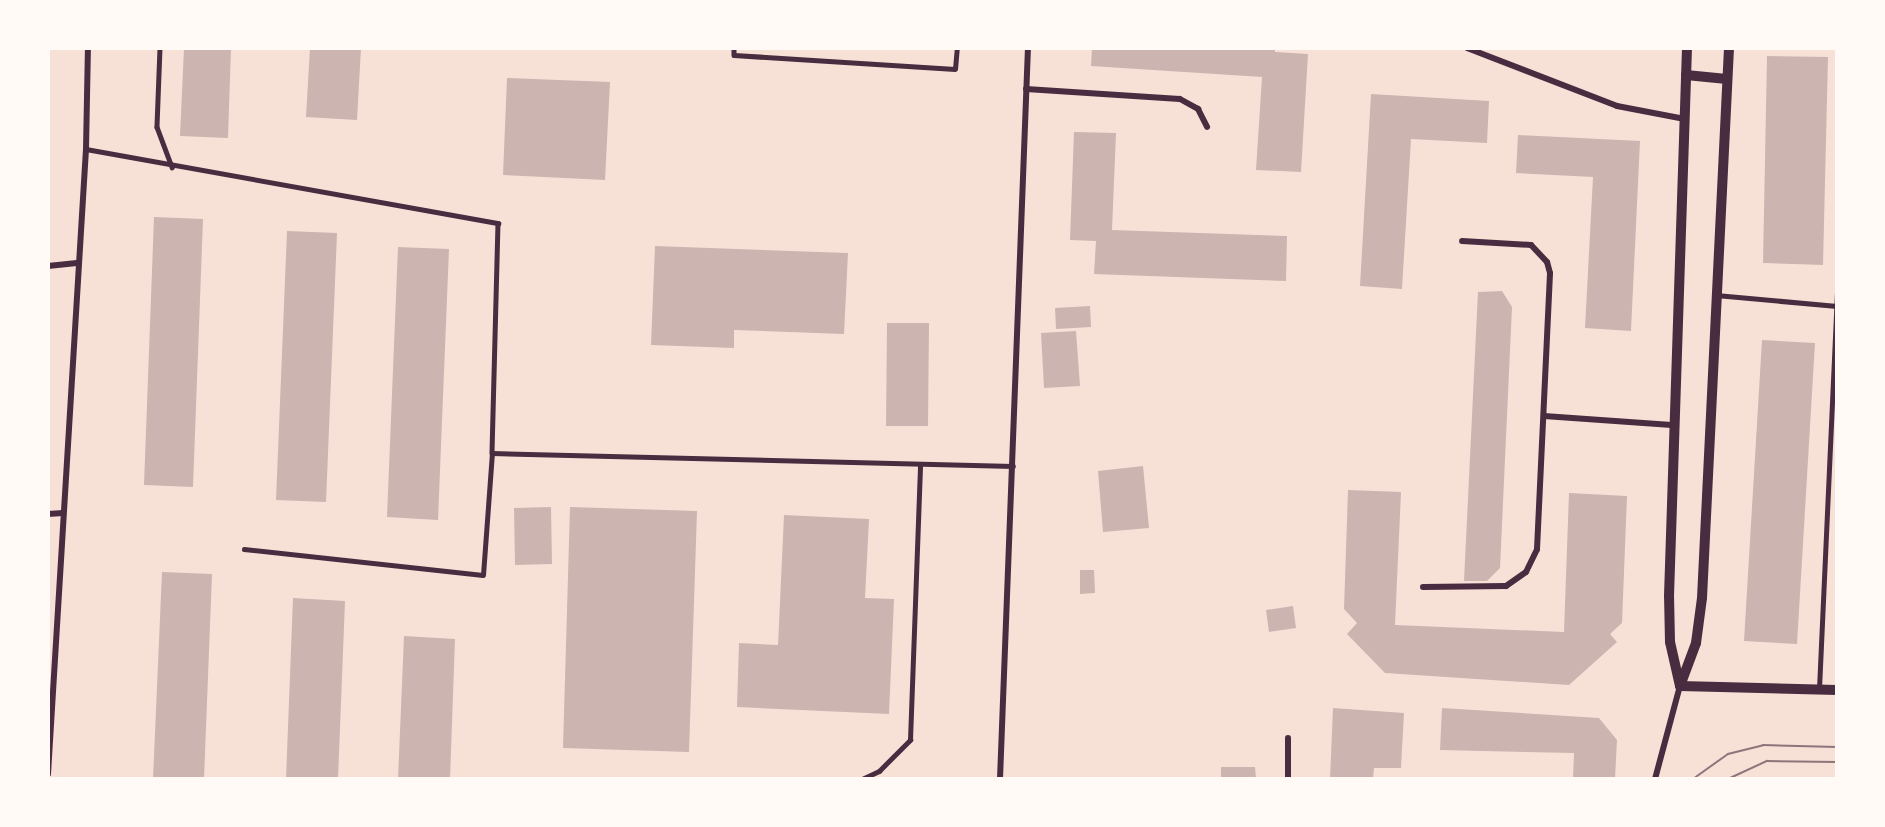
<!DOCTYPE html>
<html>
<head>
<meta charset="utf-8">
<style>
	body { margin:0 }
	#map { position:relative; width:1885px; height:827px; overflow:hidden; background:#f7e1d7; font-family:"Playfair Display",serif }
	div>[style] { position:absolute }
	.building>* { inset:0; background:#ccb4b1 }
	.service>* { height:4.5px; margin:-2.25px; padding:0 2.25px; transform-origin:2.25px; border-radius:2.25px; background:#4a2c40 }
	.minor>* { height:6px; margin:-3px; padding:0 3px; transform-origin:3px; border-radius:3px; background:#4a2c40 }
	.tertiary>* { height:10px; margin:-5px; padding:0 5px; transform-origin:5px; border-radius:5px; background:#4a2c40 }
	.tram>* { height:1.5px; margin:-0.75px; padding:0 0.75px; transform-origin:0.75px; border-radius:0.75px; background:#8f747c }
	span { translate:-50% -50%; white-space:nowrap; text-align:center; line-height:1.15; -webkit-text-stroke:6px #fffaf5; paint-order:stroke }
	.frame { position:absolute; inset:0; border:50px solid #fffaf5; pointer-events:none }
</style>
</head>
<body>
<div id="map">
	<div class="building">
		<div style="clip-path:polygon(184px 48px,231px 48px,228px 138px,180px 136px)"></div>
		<div style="clip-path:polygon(310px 48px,361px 48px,357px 120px,306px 117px)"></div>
		<div style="clip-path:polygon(1092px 48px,1275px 48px,1275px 52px,1308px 54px,1301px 172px,1256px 170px,1262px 77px,1091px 66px)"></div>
		<div style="clip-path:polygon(1767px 56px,1828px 57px,1823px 265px,1763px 263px)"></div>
		<div style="clip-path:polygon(507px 78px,610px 82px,605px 180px,503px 175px)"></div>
		<div style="clip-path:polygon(1371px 94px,1489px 101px,1487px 143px,1411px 139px,1402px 289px,1360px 286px)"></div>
		<div style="clip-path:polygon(1074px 132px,1116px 133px,1112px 230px,1287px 236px,1286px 281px,1094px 274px,1096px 241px,1070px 240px)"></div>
		<div style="clip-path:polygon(1518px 135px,1640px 141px,1631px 331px,1585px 328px,1593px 177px,1516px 173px)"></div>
		<div style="clip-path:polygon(154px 217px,203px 219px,193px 487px,144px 485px)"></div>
		<div style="clip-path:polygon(287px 231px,337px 233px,326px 502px,276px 500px)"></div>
		<div style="clip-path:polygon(655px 246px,848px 253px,844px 334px,734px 330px,734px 348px,651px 345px)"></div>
		<div style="clip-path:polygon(398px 247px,449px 249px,438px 520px,387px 517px)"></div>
		<div style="clip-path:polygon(1502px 291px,1512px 307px,1500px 568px,1487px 581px,1464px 581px,1478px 292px)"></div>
		<div style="clip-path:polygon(1090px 306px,1091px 327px,1056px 329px,1055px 308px)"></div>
		<div style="clip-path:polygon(887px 323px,929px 323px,928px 426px,886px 426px)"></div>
		<div style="clip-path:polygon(1076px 331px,1080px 386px,1044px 388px,1041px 333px)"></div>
		<div style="clip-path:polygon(1762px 340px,1815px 343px,1797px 644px,1744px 641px)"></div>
		<div style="clip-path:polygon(1143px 466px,1149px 528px,1103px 532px,1098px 471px)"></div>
		<div style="clip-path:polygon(1348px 490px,1401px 492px,1395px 625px,1564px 632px,1569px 493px,1627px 496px,1622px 623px,1610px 634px,1617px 642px,1569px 685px,1385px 673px,1347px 634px,1357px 623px,1344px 609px)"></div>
		<div style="clip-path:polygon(551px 507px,552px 564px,515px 565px,514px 508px)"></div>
		<div style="clip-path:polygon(570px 507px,697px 511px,689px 752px,563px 748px)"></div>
		<div style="clip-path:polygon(784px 515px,869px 519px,865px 598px,894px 599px,889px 714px,737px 707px,739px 643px,778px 645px)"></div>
		<div style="clip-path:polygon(1080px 570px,1094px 570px,1095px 593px,1080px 594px)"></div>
		<div style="clip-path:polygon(162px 572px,212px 574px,204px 779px,153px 779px)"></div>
		<div style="clip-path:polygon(293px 598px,345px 601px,338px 779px,286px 779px)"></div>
		<div style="clip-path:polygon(1293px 606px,1296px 628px,1269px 632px,1266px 610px)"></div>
		<div style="clip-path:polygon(404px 636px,455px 639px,450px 779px,398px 779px)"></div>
		<div style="clip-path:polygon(1333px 708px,1404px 713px,1401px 768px,1374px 768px,1373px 779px,1330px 779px)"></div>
		<div style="clip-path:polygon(1442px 708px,1599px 718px,1617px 740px,1615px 779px,1573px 779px,1574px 753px,1440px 750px)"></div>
		<div style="clip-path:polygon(1221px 767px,1255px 767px,1256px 779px,1221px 779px)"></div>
	</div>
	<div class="service">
		<div style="left:160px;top:48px;width:79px;rotate:92.2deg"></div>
		<div style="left:157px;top:127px;width:43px;rotate:69.4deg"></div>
		<div style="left:734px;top:48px;width:7px;rotate:90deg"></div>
		<div style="left:734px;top:55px;width:221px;rotate:3.6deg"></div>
		<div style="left:955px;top:69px;width:21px;rotate:-85deg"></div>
		<div style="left:86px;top:149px;width:419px;rotate:10.2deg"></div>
		<div style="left:498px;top:223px;width:230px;rotate:91.5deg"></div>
		<div style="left:1716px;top:295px;width:121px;rotate:5.2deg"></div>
		<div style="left:244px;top:549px;width:240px;rotate:6.2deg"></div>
		<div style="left:483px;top:575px;width:122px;rotate:-85.8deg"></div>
		<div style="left:492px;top:453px;width:521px;rotate:1.43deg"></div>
		<div style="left:1819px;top:689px;width:401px;rotate:-87.4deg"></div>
		<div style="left:862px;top:779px;width:19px;rotate:-25deg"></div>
		<div style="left:879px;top:771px;width:44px;rotate:-45deg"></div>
		<div style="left:910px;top:740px;width:275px;rotate:-87.9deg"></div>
	</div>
	<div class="minor">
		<div style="left:1467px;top:48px;width:161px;rotate:21.1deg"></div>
		<div style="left:1617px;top:106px;width:69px;rotate:10.8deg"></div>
		<div style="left:1026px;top:89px;width:154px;rotate:3.7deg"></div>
		<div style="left:1180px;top:99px;width:21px;rotate:29deg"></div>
		<div style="left:1198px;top:109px;width:20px;rotate:63deg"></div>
		<div style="left:48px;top:266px;width:29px;rotate:-6deg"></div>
		<div style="left:1544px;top:416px;width:128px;rotate:4deg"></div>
		<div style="left:48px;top:514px;width:15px;rotate:-4deg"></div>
		<div style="left:1423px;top:587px;width:83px;rotate:-0.7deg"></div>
		<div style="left:1506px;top:586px;width:24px;rotate:-35deg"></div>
		<div style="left:1526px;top:572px;width:25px;rotate:-64deg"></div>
		<div style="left:1537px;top:549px;width:276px;rotate:-87.3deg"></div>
		<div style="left:1550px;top:273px;width:11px;rotate:-105deg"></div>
		<div style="left:1547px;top:262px;width:23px;rotate:-133deg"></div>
		<div style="left:1531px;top:245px;width:69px;rotate:-176.7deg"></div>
		<div style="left:48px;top:774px;width:626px;rotate:-86.52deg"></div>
		<div style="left:86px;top:149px;width:101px;rotate:-88.9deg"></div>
		<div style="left:1000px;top:779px;width:732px;rotate:-87.81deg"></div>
		<div style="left:1288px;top:779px;width:41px;rotate:-90deg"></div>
		<div style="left:1655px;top:779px;width:96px;rotate:-75deg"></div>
	</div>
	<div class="tertiary">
		<div style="left:1686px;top:75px;width:41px;rotate:5.6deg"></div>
		<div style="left:1680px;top:686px;width:46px;rotate:-69.6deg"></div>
		<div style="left:1696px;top:643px;width:45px;rotate:-82.4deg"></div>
		<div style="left:1702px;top:598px;width:551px;rotate:-87.19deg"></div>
		<div style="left:1680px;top:686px;width:45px;rotate:-102.8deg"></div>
		<div style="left:1670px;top:642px;width:46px;rotate:-91.2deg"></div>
		<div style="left:1669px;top:596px;width:548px;rotate:-88.12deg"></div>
		<div style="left:1680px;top:686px;width:157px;rotate:1.5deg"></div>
	</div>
	<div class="tram">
		<div style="left:1693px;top:779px;width:43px;rotate:-35.5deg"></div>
		<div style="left:1728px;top:754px;width:36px;rotate:-14deg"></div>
		<div style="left:1763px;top:745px;width:74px;rotate:1.5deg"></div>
		<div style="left:1728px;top:779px;width:43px;rotate:-24.8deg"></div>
		<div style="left:1767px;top:761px;width:70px;rotate:0.8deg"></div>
	</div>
	<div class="frame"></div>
</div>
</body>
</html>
